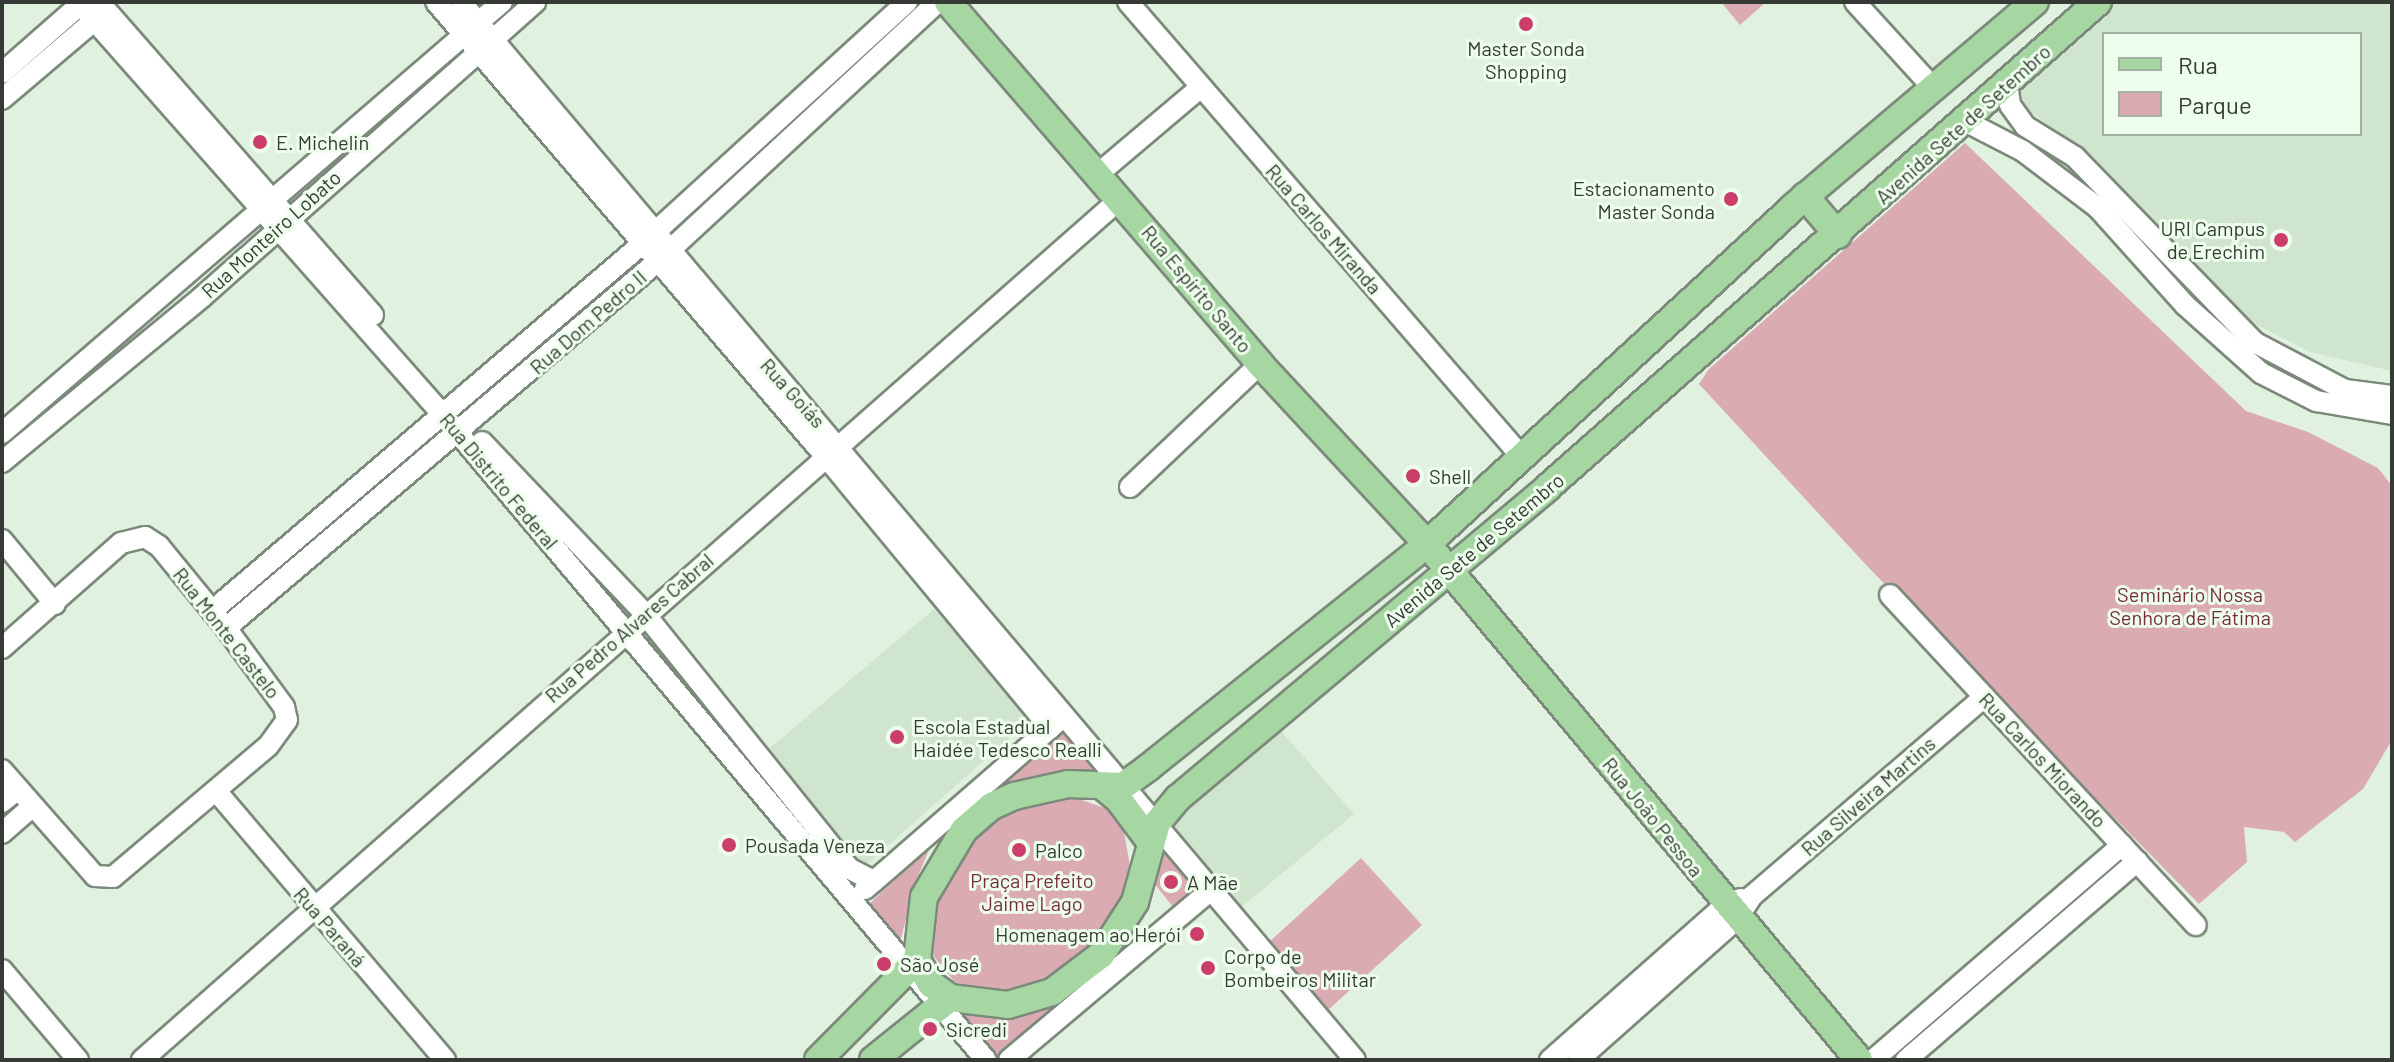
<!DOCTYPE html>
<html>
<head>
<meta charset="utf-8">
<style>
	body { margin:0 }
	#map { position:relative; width:2394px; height:1062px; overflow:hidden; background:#e1f1df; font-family:Barlow,sans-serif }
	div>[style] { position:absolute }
	.built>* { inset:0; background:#d0e5ce }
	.green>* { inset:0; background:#dbabb4 }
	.roads { filter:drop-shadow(2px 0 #7b8a7a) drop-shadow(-2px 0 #7b8a7a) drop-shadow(0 2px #7b8a7a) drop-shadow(0 -2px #7b8a7a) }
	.minor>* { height:20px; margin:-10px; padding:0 10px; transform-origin:10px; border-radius:10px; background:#fff }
	.major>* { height:26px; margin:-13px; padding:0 13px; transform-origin:13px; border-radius:13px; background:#a6d6a2 }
	.dots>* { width:22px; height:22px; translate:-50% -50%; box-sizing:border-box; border:4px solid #eefeec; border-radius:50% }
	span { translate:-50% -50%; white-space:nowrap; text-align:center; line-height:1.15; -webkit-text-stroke:6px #eefeec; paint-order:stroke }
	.poi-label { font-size:20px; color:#353b34 }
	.left { translate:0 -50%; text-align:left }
	.right { translate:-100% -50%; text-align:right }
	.street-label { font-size:20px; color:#353b34 }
	.park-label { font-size:20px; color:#792a40 }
	.frame { position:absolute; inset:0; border:4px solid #353b34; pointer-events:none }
	.legend { position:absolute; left:2102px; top:32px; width:260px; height:104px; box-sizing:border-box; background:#eefeec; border:2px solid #a4b0a2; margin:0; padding:10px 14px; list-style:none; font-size:24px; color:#353b34 }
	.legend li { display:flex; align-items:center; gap:16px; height:40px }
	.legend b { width:40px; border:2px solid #a4b0a2 }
</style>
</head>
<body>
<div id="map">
	<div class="built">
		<div style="clip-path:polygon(evenodd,2116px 2px,2392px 2px,2392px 371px,2310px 352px,2245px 319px,2096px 161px,2020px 104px,2018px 82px,2116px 2px,2104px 34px,2360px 34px,2360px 134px,2104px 134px,2104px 34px)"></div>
		<div style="clip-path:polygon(934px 609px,1031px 719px,857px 873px,763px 754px)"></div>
		<div style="clip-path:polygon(1281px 731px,1354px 814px,1239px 909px,1170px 824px)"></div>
	</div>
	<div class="green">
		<div style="clip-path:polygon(1721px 2px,1766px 2px,1740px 25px)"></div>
		<div style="clip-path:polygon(1965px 143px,2246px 411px,2308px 432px,2378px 468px,2392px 486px,2392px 740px,2363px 789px,2295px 842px,2284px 832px,2244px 827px,2247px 862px,2199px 904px,1868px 567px,1699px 384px,1709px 369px)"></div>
		<div style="clip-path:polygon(1063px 728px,1102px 773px,1001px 787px)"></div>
		<div style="clip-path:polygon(1068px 795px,1113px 811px,1123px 826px,1131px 872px,1118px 910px,1094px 946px,1034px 989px,972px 990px,954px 981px,931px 953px,936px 884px,991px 818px,1016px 804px)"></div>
		<div style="clip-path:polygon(1167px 841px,1204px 888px,1177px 912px,1154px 883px,1157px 851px)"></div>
		<div style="clip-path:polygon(931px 845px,916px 881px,899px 946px,866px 907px)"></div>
		<div style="clip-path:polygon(1361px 858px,1422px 925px,1328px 1010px,1268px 943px)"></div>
		<div style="clip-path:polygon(1050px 1000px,1056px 1007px,996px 1060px,990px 1060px,955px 1019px,962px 1011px)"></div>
	</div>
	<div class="roads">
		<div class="minor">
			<div style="left:78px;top:2px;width:551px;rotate:48.53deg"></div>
			<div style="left:443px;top:415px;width:843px;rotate:49.91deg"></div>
			<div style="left:99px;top:2px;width:416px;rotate:48.8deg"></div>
			<div style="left:436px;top:2px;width:599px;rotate:49.4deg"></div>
			<div style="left:826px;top:457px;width:352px;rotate:50.4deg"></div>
			<div style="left:461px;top:2px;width:1385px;rotate:49.8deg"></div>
			<div style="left:1128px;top:2px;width:600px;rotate:49.12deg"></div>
			<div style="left:1855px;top:2px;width:119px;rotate:47.7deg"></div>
			<div style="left:2px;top:73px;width:108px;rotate:-41.2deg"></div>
			<div style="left:2007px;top:83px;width:22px;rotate:82deg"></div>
			<div style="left:2010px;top:105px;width:26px;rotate:54deg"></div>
			<div style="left:2025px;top:126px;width:59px;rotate:31.8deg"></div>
			<div style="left:2075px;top:157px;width:257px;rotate:45.9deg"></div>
			<div style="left:2254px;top:342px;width:103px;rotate:27.8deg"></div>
			<div style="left:2345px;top:390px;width:47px;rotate:7.3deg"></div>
			<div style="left:2px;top:99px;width:133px;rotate:-40.4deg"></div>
			<div style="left:1965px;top:121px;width:65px;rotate:27.3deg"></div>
			<div style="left:2023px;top:151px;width:94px;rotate:37.2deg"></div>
			<div style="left:2098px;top:208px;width:130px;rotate:48.1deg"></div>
			<div style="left:2185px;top:305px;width:102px;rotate:41.8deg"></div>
			<div style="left:2261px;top:373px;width:62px;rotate:27deg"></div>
			<div style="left:2316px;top:401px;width:77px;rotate:9.7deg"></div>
			<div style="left:1098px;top:174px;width:135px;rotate:-40.2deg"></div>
			<div style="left:2px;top:433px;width:660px;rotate:-40.76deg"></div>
			<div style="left:482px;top:442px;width:236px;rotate:46.5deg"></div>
			<div style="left:644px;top:613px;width:329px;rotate:51.2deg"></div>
			<div style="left:850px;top:869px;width:27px;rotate:27deg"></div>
			<div style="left:2px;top:462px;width:259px;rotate:-39.5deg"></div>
			<div style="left:202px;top:297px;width:445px;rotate:-41.5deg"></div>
			<div style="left:1130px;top:487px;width:179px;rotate:-43.4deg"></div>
			<div style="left:2px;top:540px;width:83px;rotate:50.4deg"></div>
			<div style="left:1890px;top:595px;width:450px;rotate:47.2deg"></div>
			<div style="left:212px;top:611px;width:565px;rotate:-40.48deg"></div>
			<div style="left:642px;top:244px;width:359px;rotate:-42.4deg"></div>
			<div style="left:226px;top:628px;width:567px;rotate:-40.35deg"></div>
			<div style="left:658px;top:261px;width:381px;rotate:-42.8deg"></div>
			<div style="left:2px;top:648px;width:159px;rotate:-41.4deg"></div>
			<div style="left:121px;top:543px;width:25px;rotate:-14deg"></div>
			<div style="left:145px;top:537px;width:17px;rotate:33deg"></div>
			<div style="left:159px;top:546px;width:106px;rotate:50.7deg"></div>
			<div style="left:226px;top:628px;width:98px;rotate:53.7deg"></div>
			<div style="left:284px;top:707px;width:13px;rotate:77deg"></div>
			<div style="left:287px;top:720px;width:32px;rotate:126deg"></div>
			<div style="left:268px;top:746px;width:203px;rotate:139.8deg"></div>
			<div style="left:113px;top:877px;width:18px;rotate:-177deg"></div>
			<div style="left:95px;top:876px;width:141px;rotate:-131.3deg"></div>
			<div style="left:217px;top:792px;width:352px;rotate:49.6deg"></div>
			<div style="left:2px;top:802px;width:21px;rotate:-39deg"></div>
			<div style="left:2px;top:833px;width:41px;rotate:-41.1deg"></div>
			<div style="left:865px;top:889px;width:256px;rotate:-41deg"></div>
			<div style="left:2px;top:970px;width:118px;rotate:49.8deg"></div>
			<div style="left:142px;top:1060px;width:1303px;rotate:-41.36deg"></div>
			<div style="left:1009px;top:1060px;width:265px;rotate:-40.1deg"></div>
			<div style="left:1550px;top:1060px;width:234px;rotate:-41.5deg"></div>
			<div style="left:1725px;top:905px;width:17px;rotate:-21deg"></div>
			<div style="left:1578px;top:1060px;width:213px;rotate:-41.6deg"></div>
			<div style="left:1737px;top:919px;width:27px;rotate:-57deg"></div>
			<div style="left:1752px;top:896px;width:306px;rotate:-40.6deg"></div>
			<div style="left:1873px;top:1060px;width:329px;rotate:-40.8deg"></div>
			<div style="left:1906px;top:1060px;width:305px;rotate:-40.7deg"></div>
		</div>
		<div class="major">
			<div style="left:948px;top:2px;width:478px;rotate:49.2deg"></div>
			<div style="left:1260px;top:364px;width:246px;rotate:47.1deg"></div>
			<div style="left:1427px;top:544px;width:673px;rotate:50.06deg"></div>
			<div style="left:1805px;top:196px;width:51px;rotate:49.8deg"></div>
			<div style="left:1102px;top:786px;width:22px;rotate:39deg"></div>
			<div style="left:1119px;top:800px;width:54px;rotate:53.3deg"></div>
			<div style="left:917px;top:960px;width:28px;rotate:60deg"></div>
			<div style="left:931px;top:984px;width:24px;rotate:36deg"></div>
			<div style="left:950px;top:998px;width:58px;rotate:6.9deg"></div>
			<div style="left:1008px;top:1005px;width:46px;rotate:-16.5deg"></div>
			<div style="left:1052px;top:992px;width:61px;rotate:-37.1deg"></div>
			<div style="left:1101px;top:955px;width:63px;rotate:-57.3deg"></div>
			<div style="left:1135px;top:902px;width:82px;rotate:-74.4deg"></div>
			<div style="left:1157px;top:823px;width:33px;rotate:-50deg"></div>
			<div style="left:1178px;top:798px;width:483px;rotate:-40deg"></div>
			<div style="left:1548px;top:487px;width:733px;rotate:-41.41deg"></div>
			<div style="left:818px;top:1060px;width:141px;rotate:-45.3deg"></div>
			<div style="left:917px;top:960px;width:63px;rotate:-83.7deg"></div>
			<div style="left:924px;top:897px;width:78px;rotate:-59.2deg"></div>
			<div style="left:964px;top:830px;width:37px;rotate:-41deg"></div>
			<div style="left:992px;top:806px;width:24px;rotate:-24deg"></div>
			<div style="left:1014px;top:796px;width:55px;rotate:-12.5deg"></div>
			<div style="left:1068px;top:784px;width:55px;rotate:2.1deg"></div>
			<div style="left:1123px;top:786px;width:32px;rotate:-36deg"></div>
			<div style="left:1149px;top:767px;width:356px;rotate:-38.7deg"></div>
			<div style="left:1427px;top:544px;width:498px;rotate:-42.6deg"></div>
			<div style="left:1793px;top:207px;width:317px;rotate:-40.3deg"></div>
			<div style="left:873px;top:1060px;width:99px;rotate:-38.8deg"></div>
		</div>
	</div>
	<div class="dots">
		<div style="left:1526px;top:24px;background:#cb3e6a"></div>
		<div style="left:260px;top:142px;background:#cb3e6a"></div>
		<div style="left:1731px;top:199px;background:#cb3e6a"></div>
		<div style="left:2281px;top:240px;background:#cb3e6a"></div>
		<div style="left:1413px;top:476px;background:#cb3e6a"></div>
		<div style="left:897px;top:737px;background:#cb3e6a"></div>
		<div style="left:729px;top:845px;background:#cb3e6a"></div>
		<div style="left:1019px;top:850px;background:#cb3e6a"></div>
		<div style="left:1171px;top:882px;background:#cb3e6a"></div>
		<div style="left:1197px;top:934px;background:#cb3e6a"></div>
		<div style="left:884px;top:964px;background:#cb3e6a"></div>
		<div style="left:1208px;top:968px;background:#cb3e6a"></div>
		<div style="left:930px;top:1029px;background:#cb3e6a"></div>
	</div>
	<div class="poi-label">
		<span style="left:1526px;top:60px">Master Sonda<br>Shopping</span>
		<span class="left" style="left:276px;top:142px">E. Michelin</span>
		<span class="right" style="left:1715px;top:200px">Estacionamento<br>Master Sonda</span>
		<span class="right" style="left:2265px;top:240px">URI Campus<br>de Erechim</span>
		<span class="left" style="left:1429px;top:476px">Shell</span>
		<span class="left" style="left:913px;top:738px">Escola Estadual<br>Haidée Tedesco Realli</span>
		<span class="left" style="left:745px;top:845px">Pousada Veneza</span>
		<span class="left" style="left:1035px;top:850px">Palco</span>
		<span class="left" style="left:1187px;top:882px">A Mãe</span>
		<span class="right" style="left:1181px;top:934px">Homenagem ao Herói</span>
		<span class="left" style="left:1224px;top:968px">Corpo de<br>Bombeiros Militar</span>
		<span class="left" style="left:900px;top:964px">São José</span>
		<span class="left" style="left:946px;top:1029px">Sicredi</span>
	</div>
	<div class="street-label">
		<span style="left:1963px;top:124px;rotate:-42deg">Avenida Sete de Setembro</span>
		<span style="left:1324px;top:229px;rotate:49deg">Rua Carlos Miranda</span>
		<span style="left:271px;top:234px;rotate:-42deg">Rua Monteiro Lobato</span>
		<span style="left:1197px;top:289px;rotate:50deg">Rua Espírito Santo</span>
		<span style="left:588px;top:322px;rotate:-41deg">Rua Dom Pedro II</span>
		<span style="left:793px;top:393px;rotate:48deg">Rua Goiás</span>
		<span style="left:499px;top:481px;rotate:50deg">Rua Distrito Federal</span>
		<span style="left:1474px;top:550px;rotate:-40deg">Avenida Sete de Setembro</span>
		<span style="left:629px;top:628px;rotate:-41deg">Rua Pedro Alvares Cabral</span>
		<span style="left:227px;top:633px;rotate:52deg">Rua Monte Castelo</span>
		<span style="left:2043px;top:760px;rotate:47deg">Rua Carlos Miorando</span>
		<span style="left:1868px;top:796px;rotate:-41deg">Rua Silveira Martins</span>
		<span style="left:1653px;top:817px;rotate:51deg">Rua João Pessoa</span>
		<span style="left:330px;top:927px;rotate:49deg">Rua Paraná</span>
	</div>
	<div class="park-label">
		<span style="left:2190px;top:606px">Seminário Nossa<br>Senhora de Fátima</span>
		<span style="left:1032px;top:892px">Praça Prefeito<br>Jaime Lago</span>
	</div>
	<div class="frame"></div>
	<ul class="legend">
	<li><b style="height:10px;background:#a6d6a2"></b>Rua</li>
	<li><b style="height:22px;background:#dbabb4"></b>Parque</li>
	</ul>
</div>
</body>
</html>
